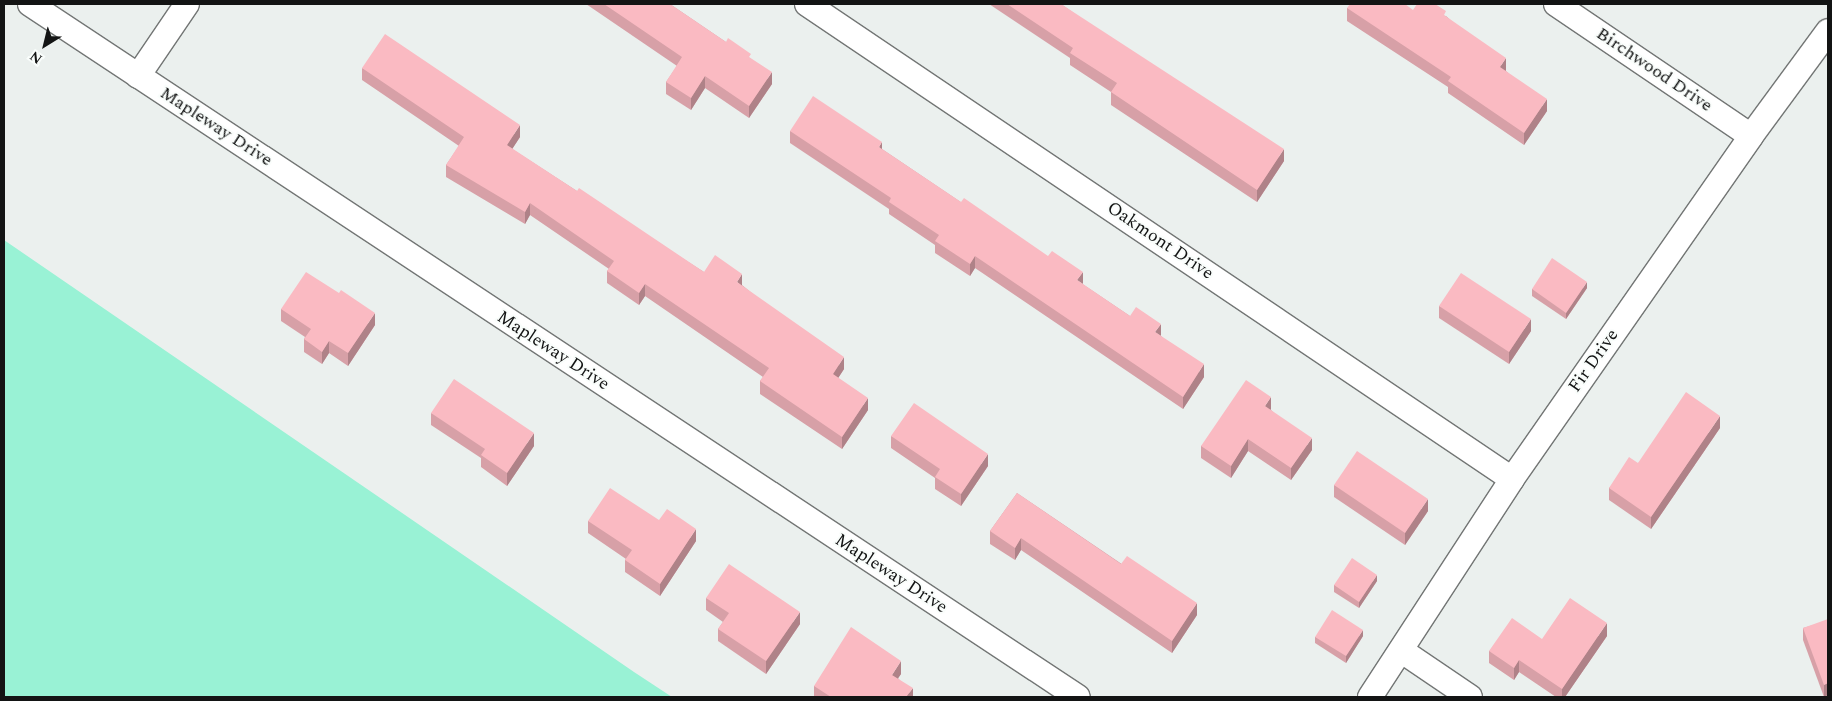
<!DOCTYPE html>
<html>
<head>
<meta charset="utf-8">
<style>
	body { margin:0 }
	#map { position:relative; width:1832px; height:701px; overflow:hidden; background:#ebf0ee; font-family:Spectral,serif }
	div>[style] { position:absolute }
	.green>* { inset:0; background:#99f2d5 }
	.roads { filter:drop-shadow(1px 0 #737675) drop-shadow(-1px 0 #737675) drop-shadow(0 1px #737675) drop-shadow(0 -1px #737675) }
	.street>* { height:24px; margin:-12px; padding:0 12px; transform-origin:12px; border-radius:12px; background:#fff }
	.wall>* { inset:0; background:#d7a0a7 }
	.shaded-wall>* { inset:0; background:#af8288 }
	.building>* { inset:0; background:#fabac2 }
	span { translate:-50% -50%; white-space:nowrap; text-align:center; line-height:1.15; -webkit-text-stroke:4px #f9fdfb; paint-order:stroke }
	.street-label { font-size:18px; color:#131414 }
	.frame { position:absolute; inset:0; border:5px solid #131414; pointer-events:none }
	.north { position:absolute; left:20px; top:20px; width:50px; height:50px; -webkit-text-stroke:4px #f9fdfb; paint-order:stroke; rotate:216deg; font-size:14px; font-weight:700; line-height:20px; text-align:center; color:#131414 }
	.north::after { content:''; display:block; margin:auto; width:18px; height:22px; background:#131414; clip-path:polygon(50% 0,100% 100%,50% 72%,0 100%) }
</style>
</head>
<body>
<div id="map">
	<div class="green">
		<div style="clip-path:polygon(4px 240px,634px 672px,672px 697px,4px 697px)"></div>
	</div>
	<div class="roads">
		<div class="street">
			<div style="left:30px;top:4px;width:1256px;rotate:33.48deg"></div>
			<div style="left:807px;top:4px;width:850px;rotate:33.97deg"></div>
			<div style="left:1556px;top:4px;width:235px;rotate:34.1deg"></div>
			<div style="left:138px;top:76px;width:87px;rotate:-55.8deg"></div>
			<div style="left:1402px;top:651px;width:82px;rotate:34.1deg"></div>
			<div style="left:1370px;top:697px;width:260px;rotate:-56.9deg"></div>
			<div style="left:1512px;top:479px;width:418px;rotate:-55.1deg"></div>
			<div style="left:1751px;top:136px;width:130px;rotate:-53.7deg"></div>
		</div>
	</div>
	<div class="wall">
		<div style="clip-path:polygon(586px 4px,670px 4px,751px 59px,772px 84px,749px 118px,705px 88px,691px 110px,666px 94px,666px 82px,677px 66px)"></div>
		<div style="clip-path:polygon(989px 4px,1061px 4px,1284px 161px,1257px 202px,1111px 105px,1111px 92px,1070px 65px,1070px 58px)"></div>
		<div style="clip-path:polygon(1347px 8px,1413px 10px,1446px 16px,1506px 70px,1506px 71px,1547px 111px,1524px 145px,1448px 93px,1448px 87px,1347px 21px)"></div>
		<div style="clip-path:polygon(362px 68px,520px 137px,512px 149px,577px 191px,704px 272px,742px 285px,844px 369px,838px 378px,868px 410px,842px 449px,760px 394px,760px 381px,763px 377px,645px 296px,639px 305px,607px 283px,607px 271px,609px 269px,530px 215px,525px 224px,446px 177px,446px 165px,459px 146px,362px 80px)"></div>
		<div style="clip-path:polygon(790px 131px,882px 149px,1130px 316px,1161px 336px,1204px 377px,1183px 409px,975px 268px,970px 276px,935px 253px,935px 245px,889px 214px,889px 209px,790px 143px)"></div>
		<div style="clip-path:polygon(1587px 288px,1566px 319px,1532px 296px,1532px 289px)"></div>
		<div style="clip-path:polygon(1439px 306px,1531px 331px,1509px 364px,1439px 318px)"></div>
		<div style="clip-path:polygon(281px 309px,375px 325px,348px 366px,329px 353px,322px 364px,304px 352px,304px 339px,305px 337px,281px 321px)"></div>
		<div style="clip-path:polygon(1271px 409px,1271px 410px,1312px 450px,1291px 480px,1248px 451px,1231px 478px,1201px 458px,1201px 446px)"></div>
		<div style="clip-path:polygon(431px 413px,534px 446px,507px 486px,481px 467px,481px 458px,431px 425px)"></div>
		<div style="clip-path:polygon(1720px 428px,1651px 529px,1609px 500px,1609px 488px,1638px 463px)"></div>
		<div style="clip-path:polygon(891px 436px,988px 466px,961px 506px,935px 489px,935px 478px,891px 448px)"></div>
		<div style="clip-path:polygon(1334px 485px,1428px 511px,1405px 545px,1334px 497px)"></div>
		<div style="clip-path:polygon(1017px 493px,1197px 615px,1172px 653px,1021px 550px,1015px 560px,990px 544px,990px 531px)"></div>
		<div style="clip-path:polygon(659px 520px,696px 541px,660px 596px,625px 572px,625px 560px,626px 559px,588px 533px,588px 521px)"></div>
		<div style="clip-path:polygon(1377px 581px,1359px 608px,1334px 592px,1334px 585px)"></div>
		<div style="clip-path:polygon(706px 598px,800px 624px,766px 674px,718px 641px,718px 629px,723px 622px,706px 610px)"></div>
		<div style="clip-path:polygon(1828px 621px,1828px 695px,1824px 697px,1803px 640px,1803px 628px)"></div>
		<div style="clip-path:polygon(1363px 636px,1346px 663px,1315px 643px,1315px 637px)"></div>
		<div style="clip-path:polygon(1607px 636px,1565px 697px,1556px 697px,1519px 672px,1514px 680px,1489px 663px,1489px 651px,1542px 639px)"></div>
		<div style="clip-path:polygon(901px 674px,898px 678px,913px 697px,814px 697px,814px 686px)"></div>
	</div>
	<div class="shaded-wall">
		<div style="clip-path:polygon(1506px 58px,1506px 70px,1500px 79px,1500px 67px)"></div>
		<div style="clip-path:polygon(772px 72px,772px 84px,749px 118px,749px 106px)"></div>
		<div style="clip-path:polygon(705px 76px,705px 88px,691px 110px,691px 98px)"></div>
		<div style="clip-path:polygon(1547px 99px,1547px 111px,1524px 145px,1524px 133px)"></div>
		<div style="clip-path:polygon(520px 125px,520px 137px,507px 157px,507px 145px)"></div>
		<div style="clip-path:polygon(882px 142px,882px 154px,879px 147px)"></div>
		<div style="clip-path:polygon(1284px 149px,1284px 161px,1257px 202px,1257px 190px)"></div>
		<div style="clip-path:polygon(530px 203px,530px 215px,525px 224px,525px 212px)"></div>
		<div style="clip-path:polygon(975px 256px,975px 268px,970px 276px,970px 264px)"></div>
		<div style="clip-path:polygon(1083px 272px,1083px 284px,1077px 280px)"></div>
		<div style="clip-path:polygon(742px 274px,742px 286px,737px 282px)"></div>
		<div style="clip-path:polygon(1587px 282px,1587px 288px,1566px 319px,1566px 313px)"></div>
		<div style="clip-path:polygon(645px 284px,645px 296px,639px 305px,639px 293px)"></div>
		<div style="clip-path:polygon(375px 313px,375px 325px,348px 366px,348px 353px)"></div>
		<div style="clip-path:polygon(1531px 319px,1531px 331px,1509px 364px,1509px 352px)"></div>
		<div style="clip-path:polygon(1161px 324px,1161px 336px,1155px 332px)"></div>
		<div style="clip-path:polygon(329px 341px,329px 353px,322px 364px,322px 352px)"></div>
		<div style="clip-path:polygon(844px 357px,844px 369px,833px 386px,833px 374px)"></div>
		<div style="clip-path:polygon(1204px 364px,1204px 377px,1183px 409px,1183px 397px)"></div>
		<div style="clip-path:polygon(1271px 397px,1271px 409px,1265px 418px,1265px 406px)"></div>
		<div style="clip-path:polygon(868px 398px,868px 410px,842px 449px,842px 437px)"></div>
		<div style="clip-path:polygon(1720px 416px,1720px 428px,1651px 529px,1651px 517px)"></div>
		<div style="clip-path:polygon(534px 433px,534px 446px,507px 486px,507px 473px)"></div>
		<div style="clip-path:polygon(1312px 438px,1312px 450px,1291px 480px,1291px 468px)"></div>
		<div style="clip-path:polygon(1248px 439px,1248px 451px,1231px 478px,1231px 466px)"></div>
		<div style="clip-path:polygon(988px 454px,988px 466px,961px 506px,961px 494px)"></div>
		<div style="clip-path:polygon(1428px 499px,1428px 511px,1405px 545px,1405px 533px)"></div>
		<div style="clip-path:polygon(696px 529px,696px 541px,660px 596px,660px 584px)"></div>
		<div style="clip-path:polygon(1021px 538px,1021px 550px,1015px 560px,1015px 548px)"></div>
		<div style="clip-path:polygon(1377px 575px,1377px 581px,1359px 608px,1359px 602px)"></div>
		<div style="clip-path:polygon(1197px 603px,1197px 615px,1172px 653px,1172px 641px)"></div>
		<div style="clip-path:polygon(800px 612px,800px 624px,766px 674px,766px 661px)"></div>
		<div style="clip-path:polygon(1607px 623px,1607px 636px,1565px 697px,1562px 697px,1562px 689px)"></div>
		<div style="clip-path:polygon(1363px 630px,1363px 636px,1346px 663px,1346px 656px)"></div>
		<div style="clip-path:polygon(1519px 660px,1519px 672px,1514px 680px,1514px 668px)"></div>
		<div style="clip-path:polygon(901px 661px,901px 674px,892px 687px,892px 675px)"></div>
		<div style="clip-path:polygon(1828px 683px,1828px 695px,1824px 697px,1824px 685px)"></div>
		<div style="clip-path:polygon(913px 688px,913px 697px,906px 697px)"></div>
	</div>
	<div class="building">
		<div style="clip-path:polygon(604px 4px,670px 4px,726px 42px,728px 38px,751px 54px,749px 57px,772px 72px,749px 106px,705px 76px,691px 98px,666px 82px,682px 57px)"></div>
		<div style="clip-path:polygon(1007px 4px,1061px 4px,1284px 149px,1257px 190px,1111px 92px,1117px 83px,1070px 53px,1073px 48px)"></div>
		<div style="clip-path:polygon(1350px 4px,1405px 4px,1413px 10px,1417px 4px,1435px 4px,1446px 11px,1444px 15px,1506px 58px,1500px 67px,1547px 99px,1524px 133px,1448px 81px,1451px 77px,1347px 8px)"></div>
		<div style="clip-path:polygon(385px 34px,520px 125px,507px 145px,577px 191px,579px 188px,704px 272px,715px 255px,742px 274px,737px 282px,844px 357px,833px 374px,868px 398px,842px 437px,760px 381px,769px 368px,645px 284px,639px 293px,607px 271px,614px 261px,530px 203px,525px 212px,446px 165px,464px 137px,362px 68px)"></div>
		<div style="clip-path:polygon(813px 96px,882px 142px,879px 147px,961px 202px,964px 198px,1048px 256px,1052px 251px,1083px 272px,1077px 280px,1130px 316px,1136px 307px,1161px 324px,1155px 332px,1204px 364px,1183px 397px,975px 256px,970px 264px,935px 241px,939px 235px,889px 202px,891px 198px,790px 131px)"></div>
		<div style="clip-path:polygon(1552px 258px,1587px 282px,1566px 313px,1532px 289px)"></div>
		<div style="clip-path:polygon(306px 272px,339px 293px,341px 290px,375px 313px,348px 353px,329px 341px,322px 352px,304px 339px,311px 329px,281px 309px)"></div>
		<div style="clip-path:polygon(1461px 273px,1531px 319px,1509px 352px,1439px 306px)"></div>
		<div style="clip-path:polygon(454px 379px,534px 433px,507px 473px,481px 455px,485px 449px,431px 413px)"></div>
		<div style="clip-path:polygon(1246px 380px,1271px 397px,1265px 406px,1312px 438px,1291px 468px,1248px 439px,1231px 466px,1201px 446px)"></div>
		<div style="clip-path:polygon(1686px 392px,1720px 416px,1651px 517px,1609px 488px,1629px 457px,1638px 463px)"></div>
		<div style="clip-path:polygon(914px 403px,988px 454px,961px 494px,935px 477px,940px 469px,891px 436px)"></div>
		<div style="clip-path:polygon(1357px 451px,1428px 499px,1405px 533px,1334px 485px)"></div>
		<div style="clip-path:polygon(610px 488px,659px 520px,667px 509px,696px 529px,660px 584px,625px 560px,632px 550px,588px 521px)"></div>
		<div style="clip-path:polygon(1017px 493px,1121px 564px,1127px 556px,1197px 603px,1172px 641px,1021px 538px,1015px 548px,990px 531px)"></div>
		<div style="clip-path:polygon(1352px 558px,1377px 575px,1359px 602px,1334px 585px)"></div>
		<div style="clip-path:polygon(729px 564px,800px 612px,766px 661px,718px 629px,729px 613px,706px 598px)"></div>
		<div style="clip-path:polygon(1570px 598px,1607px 623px,1562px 689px,1519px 660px,1514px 668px,1489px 651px,1512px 618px,1542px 639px)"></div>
		<div style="clip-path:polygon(1332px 610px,1363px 630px,1346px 656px,1315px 637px)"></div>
		<div style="clip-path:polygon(1828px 619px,1828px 683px,1824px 685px,1803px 628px)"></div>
		<div style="clip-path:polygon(851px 627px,901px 661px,892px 675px,913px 688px,906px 697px,831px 697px,814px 686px)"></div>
	</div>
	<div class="street-label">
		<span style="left:1654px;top:70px;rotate:34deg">Birchwood Drive</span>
		<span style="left:216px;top:127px;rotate:33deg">Mapleway Drive</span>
		<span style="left:1160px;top:241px;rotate:34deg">Oakmont Drive</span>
		<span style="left:553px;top:351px;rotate:33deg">Mapleway Drive</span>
		<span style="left:1594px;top:361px;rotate:-55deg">Fir Drive</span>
		<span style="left:891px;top:574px;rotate:33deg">Mapleway Drive</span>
	</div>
	<div class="frame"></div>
	<div class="north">N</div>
</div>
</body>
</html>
